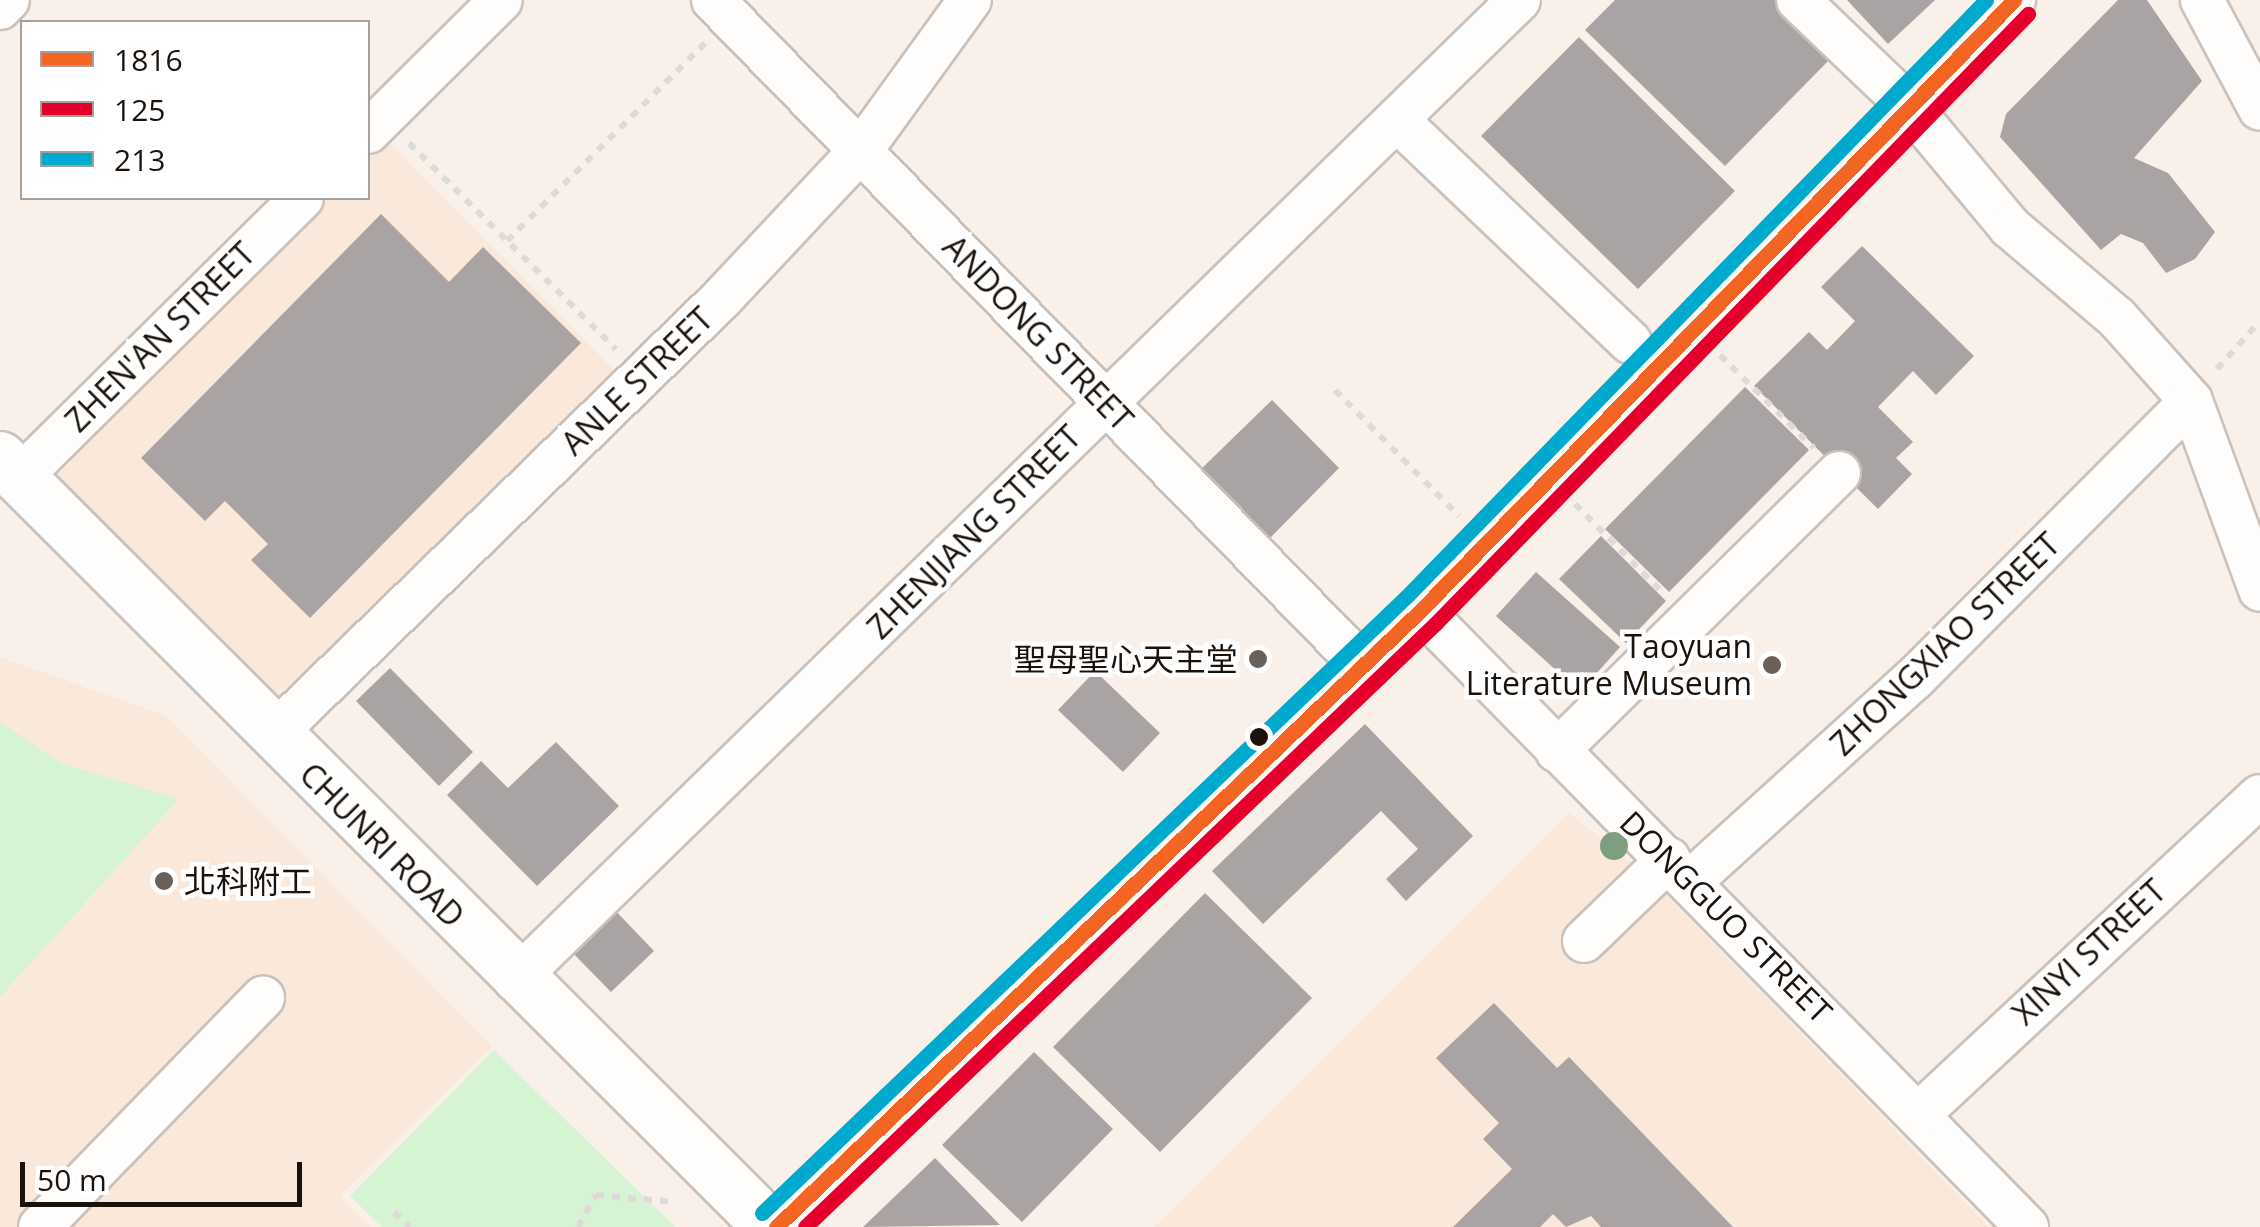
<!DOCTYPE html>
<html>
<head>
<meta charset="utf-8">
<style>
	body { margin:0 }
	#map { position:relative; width:2260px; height:1227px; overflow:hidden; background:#f8f0e9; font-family:"Open Sans","Noto Sans TC",sans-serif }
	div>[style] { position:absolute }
	.built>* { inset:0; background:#fae9db }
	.green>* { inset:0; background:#d6f3d4 }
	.building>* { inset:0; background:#aaa3a3 }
	.path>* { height:6px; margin-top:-3px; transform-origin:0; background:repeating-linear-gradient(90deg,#dddad8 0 8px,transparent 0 16px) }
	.roads { filter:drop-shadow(2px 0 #c9c1bb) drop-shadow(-2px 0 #c9c1bb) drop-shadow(0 2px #c9c1bb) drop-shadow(0 -2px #c9c1bb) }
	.minor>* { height:42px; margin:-21px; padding:0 21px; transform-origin:21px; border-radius:21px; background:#fefdfc }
	.major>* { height:52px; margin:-26px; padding:0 26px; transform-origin:26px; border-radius:26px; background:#fefdfc }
	.bus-1>* { height:15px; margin:-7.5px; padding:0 7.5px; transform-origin:7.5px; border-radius:7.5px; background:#f26522 }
	.bus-2>* { height:15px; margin:-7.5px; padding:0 7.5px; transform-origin:7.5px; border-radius:7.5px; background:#e4002b }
	.bus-3>* { height:15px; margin:-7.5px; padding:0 7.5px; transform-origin:7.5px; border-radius:7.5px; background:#00a9ce }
	.trees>* { width:28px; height:28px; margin:-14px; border-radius:50%; background:#7e9e7f }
	.dots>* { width:28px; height:28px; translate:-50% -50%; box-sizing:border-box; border:5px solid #fff; border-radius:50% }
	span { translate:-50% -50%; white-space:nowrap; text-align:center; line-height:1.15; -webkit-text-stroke:9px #fff; paint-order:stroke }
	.street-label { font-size:32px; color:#1a120b }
	.poi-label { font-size:32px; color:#1a120b }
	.right { translate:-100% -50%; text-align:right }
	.left { translate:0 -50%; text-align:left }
	.legend { position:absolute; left:20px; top:20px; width:350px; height:180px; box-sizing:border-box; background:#fff; border:2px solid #a3a09d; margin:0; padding:12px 18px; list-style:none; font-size:30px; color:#1a120b }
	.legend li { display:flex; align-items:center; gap:20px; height:50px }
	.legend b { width:50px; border:2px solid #a3a09d }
	.scale { position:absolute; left:20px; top:1162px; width:282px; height:45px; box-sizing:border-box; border:5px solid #1a120b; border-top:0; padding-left:12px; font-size:30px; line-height:35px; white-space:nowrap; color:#1a120b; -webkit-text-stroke:8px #fff; paint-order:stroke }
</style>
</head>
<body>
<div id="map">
	<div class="built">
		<div style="clip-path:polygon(382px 135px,618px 374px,281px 703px,45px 464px,318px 198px,368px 198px,368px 149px)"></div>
		<div style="clip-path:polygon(0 657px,166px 716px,492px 1046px,340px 1196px,371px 1227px,0 1227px)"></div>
		<div style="clip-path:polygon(1569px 813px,1650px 878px,1989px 1227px,1154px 1227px)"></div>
	</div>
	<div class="green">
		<div style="clip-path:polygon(0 722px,61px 763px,179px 799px,0 997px)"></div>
		<div style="clip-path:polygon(494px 1050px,668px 1220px,675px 1227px,382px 1227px,350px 1196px)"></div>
	</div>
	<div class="building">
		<div style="clip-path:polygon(1615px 0,1783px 0,1837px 52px,1725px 166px,1585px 30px)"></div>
		<div style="clip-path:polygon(1847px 0,1935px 0,1888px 44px)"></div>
		<div style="clip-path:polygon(2118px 0,2147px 0,2202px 81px,2134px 158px,2168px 173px,2215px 232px,2195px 259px,2166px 273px,2143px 243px,2121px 234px,2101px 250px,2000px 137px,2006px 114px)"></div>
		<div style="clip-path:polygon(1579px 37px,1735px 191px,1638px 289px,1481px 136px)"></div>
		<div style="clip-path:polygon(381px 214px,449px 282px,483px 247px,581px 343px,310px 618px,251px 560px,268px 544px,225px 501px,205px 521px,141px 458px)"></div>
		<div style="clip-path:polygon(1862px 246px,1974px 356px,1936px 395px,1913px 371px,1878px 407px,1913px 442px,1896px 458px,1912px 474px,1878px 509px,1754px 386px,1809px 332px,1827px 350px,1855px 321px,1821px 287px)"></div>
		<div style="clip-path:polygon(1745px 387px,1809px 450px,1669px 592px,1605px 529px)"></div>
		<div style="clip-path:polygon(1272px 400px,1339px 468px,1267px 541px,1197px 473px)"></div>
		<div style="clip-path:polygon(1601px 536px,1666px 601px,1626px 643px,1559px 579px)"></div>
		<div style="clip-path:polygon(1536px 572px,1620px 647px,1580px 692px,1496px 616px)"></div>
		<div style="clip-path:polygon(390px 668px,473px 752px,439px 786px,356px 701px)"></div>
		<div style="clip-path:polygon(1095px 671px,1160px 733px,1123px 772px,1058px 710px)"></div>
		<div style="clip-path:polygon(1365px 724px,1473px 836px,1406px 901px,1386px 879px,1418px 849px,1381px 811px,1263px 924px,1212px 871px)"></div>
		<div style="clip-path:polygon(556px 742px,619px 806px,537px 886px,447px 795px,481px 761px,508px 788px)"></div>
		<div style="clip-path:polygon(1205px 893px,1312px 998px,1160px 1152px,1053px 1047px)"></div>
		<div style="clip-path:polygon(609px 904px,654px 951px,611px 992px,565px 945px)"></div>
		<div style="clip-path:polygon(1494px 1003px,1557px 1068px,1569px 1057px,1733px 1227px,1601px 1227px,1591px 1216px,1566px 1227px,1553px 1214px,1540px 1227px,1453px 1227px,1512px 1169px,1483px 1139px,1499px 1123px,1436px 1058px)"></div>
		<div style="clip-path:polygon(1034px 1052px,1113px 1129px,1022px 1222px,942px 1145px)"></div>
		<div style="clip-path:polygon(935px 1158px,1000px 1225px,863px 1227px)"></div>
	</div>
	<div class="path">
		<div style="left:409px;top:143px;width:292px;rotate:44.9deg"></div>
		<div style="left:507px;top:241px;width:280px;rotate:-45deg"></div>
		<div style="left:1720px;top:355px;width:132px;rotate:44.7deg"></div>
		<div style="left:2217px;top:369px;width:64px;rotate:-48.1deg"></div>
		<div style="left:1335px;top:390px;width:177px;rotate:45.5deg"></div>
		<div style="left:1575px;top:504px;width:128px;rotate:45.3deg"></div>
		<div style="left:394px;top:1212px;width:22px;rotate:43deg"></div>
		<div style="left:578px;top:1227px;width:37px;rotate:-61deg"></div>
		<div style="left:596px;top:1195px;width:80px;rotate:5deg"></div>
	</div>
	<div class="roads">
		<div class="minor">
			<div style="left:713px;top:0;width:931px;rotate:45.7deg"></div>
			<div style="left:1798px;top:0;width:155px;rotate:43.7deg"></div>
			<div style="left:1910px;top:107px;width:156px;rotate:50.2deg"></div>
			<div style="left:2010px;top:227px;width:140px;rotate:40.4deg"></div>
			<div style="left:2117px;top:318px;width:111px;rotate:48.3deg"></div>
			<div style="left:2191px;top:401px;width:201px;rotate:69.9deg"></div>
			<div style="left:2202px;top:0;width:123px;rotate:62deg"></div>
			<div style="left:0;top:8px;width:11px;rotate:-45deg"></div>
			<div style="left:1399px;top:122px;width:319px;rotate:43.6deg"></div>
			<div style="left:368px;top:132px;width:187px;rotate:-44.8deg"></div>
			<div style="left:19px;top:478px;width:398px;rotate:-44.7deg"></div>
			<div style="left:1421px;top:610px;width:865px;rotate:45.52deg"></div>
			<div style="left:273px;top:735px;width:627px;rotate:-44.22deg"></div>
			<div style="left:722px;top:298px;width:204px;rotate:-46.8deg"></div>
			<div style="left:862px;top:149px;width:184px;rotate:-54.1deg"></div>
			<div style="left:1557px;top:751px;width:396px;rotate:-44.6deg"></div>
			<div style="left:1692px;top:880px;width:299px;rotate:-42.2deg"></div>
			<div style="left:1914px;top:679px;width:392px;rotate:-45.1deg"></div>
			<div style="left:1584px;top:941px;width:118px;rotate:-44deg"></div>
			<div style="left:515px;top:980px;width:1403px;rotate:-44.31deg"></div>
			<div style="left:1921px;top:1112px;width:463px;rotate:-43deg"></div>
			<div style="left:40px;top:1227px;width:320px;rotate:-45.8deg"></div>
			<div style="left:776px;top:1227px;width:893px;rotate:-43.73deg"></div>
			<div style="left:1421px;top:610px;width:851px;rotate:-45.81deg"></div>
		</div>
		<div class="major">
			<div style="left:0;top:458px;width:1088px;rotate:44.96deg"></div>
		</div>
	</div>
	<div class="bus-1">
		<div style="left:776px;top:1227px;width:893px;rotate:-43.73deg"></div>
		<div style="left:1421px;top:610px;width:851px;rotate:-45.81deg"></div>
	</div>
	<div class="bus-2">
		<div style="left:805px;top:1227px;width:872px;rotate:-43.75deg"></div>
		<div style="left:1435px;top:624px;width:851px;rotate:-45.81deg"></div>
	</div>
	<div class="bus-3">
		<div style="left:762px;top:1213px;width:893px;rotate:-43.73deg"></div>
		<div style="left:1407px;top:596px;width:831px;rotate:-45.83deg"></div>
	</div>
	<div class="trees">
		<div style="left:1614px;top:846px"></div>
	</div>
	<div class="dots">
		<div style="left:1258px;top:659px;background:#686059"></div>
		<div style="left:1772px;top:665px;background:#686059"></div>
		<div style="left:1259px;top:737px;background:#1a120b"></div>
		<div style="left:164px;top:881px;background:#686059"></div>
	</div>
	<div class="street-label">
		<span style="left:1038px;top:333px;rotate:46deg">ANDONG STREET</span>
		<span style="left:160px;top:337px;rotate:-45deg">ZHEN'AN STREET</span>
		<span style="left:637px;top:381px;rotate:-44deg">ANLE STREET</span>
		<span style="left:974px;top:532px;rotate:-45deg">ZHENJIANG STREET</span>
		<span style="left:1945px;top:644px;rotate:-44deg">ZHONGXIAO STREET</span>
		<span style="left:382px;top:845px;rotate:45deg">CHUNRI ROAD</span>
		<span style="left:1726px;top:917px;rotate:45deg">DONGGUO STREET</span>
		<span style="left:2089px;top:952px;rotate:-43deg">XINYI STREET</span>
	</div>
	<div class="poi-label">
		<span class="right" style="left:1752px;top:665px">Taoyuan<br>Literature Museum</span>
		<span class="right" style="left:1238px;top:659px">聖母聖心天主堂</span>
		<span class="left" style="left:184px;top:881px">北科附工</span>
	</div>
	<ul class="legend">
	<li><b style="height:12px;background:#f26522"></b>1816</li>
	<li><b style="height:12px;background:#e4002b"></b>125</li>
	<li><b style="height:12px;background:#00a9ce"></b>213</li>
	</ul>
	<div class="scale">50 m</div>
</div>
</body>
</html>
